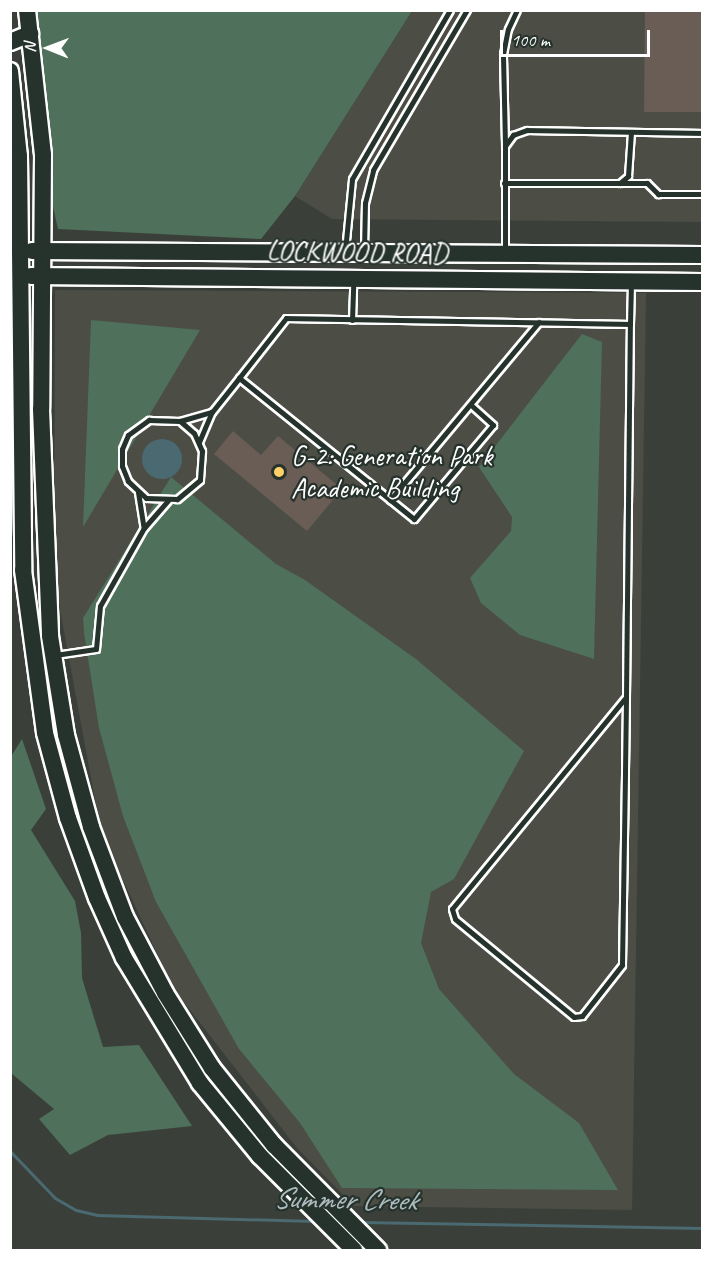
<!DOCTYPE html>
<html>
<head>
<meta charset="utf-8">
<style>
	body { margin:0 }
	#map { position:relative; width:713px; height:1261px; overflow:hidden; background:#3a4039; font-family:Caveat,sans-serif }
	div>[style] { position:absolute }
	.built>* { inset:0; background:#4c4d45 }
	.green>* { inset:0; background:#4f705a }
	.water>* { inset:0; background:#4a6971 }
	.round { border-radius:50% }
	.stream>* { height:3px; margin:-1.5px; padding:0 1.5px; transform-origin:1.5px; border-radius:1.5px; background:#4a6971 }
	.building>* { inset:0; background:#695d55 }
	.roads { filter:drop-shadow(2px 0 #fff) drop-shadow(-2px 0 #fff) drop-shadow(0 2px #fff) drop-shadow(0 -2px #fff) }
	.lane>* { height:5px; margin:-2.5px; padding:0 2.5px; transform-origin:2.5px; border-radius:2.5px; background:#26332d }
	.secondary>* { height:16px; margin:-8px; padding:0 8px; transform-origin:8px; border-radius:8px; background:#26332d }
	.dots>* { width:16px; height:16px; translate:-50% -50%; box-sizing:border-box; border:3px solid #26332d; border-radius:50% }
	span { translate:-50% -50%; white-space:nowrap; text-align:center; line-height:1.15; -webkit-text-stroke:4.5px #26332d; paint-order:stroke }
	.street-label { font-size:28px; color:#fff }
	.poi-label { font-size:28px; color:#fff }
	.left { translate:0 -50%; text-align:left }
	.water-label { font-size:30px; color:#aebcbf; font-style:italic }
	.frame { position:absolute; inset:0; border:12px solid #fff; pointer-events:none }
	.north { position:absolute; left:18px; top:18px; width:60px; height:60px; -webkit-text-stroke:4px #26332d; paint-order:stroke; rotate:271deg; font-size:16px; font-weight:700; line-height:24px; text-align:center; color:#fff }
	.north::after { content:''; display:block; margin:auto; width:21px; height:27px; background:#fff; clip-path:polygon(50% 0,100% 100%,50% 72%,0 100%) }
	.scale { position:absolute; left:500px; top:30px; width:150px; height:27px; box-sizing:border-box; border:3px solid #fff; border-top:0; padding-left:8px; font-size:18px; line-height:21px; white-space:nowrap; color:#fff; -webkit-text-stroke:4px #26332d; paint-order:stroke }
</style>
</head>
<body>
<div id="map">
	<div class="built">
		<div style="clip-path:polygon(412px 11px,702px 11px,702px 222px,332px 219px,295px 196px)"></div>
		<div style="clip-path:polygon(55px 290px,646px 293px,632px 1210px,354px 1206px,297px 1148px,173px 988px,101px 832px,54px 577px)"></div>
	</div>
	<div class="green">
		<div style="clip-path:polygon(35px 11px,412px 11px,295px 196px,261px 239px,58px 229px,53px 207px,51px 153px)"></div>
		<div style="clip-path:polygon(91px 320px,200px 330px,83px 527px)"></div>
		<div style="clip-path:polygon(582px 334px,602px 342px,594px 659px,520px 635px,481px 603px,470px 578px,511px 531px,512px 517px,479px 467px)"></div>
		<div style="clip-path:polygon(171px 477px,276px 564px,305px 580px,416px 659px,524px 751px,454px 879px,431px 892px,421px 943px,439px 989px,514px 1074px,579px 1123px,618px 1190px,342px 1188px,300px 1123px,239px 1049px,156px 902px,123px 816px,99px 728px,84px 633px,83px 618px)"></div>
		<div style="clip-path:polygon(22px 739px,46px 809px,31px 830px,75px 901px,81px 933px,82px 978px,103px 1047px,139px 1045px,192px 1126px,108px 1135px,70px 1155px,39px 1119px,54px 1109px,11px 1073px,10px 758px)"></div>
	</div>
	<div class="water">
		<div class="round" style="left:142px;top:439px;width:40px;height:40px"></div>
	</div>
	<div class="stream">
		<div style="left:10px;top:1151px;width:65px;rotate:46.2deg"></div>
		<div style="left:55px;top:1198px;width:24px;rotate:30deg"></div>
		<div style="left:76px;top:1210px;width:22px;rotate:13deg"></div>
		<div style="left:97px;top:1215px;width:218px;rotate:1.6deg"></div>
		<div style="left:360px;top:1222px;width:342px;rotate:1deg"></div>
	</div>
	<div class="building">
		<div style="clip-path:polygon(645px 10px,702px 10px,702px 112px,644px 112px)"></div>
		<div style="clip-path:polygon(233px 431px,261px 455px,278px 436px,342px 489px,307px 531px,214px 454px)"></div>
	</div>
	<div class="roads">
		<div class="lane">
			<div style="left:505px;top:144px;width:90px;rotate:-91.3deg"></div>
			<div style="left:503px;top:54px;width:25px;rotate:-79deg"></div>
			<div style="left:508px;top:29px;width:21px;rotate:-65deg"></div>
			<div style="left:504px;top:183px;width:116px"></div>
			<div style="left:620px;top:183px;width:11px;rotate:-41deg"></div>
			<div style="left:628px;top:176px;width:44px;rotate:-86.1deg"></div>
			<div style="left:620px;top:183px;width:27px"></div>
			<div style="left:647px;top:183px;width:16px;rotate:45deg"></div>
			<div style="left:658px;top:194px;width:44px"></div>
			<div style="left:364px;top:250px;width:47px;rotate:-88.8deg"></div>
			<div style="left:365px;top:203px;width:34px;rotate:-76deg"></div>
			<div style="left:373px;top:170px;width:186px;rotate:-59.6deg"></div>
			<div style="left:345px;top:251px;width:72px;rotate:-84.4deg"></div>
			<div style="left:352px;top:179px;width:195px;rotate:-59.9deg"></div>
			<div style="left:505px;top:252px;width:106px;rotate:-90deg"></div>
			<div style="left:505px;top:146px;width:14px;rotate:-54deg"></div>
			<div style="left:513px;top:135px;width:15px;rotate:-20deg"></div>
			<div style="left:527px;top:130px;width:175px;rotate:1deg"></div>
			<div style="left:352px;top:320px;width:38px;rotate:-88deg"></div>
			<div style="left:471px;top:405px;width:30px;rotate:42deg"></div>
			<div style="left:493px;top:425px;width:123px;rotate:130deg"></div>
			<div style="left:414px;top:519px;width:225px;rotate:-141.1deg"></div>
			<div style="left:239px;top:378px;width:76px;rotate:-51.9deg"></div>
			<div style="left:286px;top:318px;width:344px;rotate:1deg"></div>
			<div style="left:630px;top:324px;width:41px;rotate:-88.6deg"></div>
			<div style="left:180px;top:421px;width:18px;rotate:41deg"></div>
			<div style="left:194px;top:433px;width:20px;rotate:66deg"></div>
			<div style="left:202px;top:451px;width:29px;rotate:94deg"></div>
			<div style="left:200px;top:480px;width:30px;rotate:140deg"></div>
			<div style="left:177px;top:499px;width:31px;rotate:-178deg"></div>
			<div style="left:146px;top:498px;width:25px;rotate:-137deg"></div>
			<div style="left:128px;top:481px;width:16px;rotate:-112deg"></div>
			<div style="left:122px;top:466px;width:17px;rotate:-90deg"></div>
			<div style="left:122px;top:449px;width:15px;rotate:-67deg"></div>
			<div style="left:128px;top:435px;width:26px;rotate:-36deg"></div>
			<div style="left:149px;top:420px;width:31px;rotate:2deg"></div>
			<div style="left:180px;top:421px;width:33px;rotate:-16deg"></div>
			<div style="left:199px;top:442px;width:33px;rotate:-67deg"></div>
			<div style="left:212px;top:412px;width:43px;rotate:-51.5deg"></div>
			<div style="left:138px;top:492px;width:36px;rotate:81deg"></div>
			<div style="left:390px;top:500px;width:232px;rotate:-50.1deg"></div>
			<div style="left:55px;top:655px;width:41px;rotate:-8.3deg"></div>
			<div style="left:96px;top:649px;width:43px;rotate:-84.7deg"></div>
			<div style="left:100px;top:606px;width:90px;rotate:-60.6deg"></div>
			<div style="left:144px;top:528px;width:37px;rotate:-49deg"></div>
			<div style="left:626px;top:697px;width:274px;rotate:129.4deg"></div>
			<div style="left:452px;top:909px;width:10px;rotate:73deg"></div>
			<div style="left:455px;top:919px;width:154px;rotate:39.5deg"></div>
			<div style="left:574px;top:1017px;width:8px;rotate:-7deg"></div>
			<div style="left:582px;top:1016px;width:65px;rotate:-51.9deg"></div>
			<div style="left:622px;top:965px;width:194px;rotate:-89.1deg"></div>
			<div style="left:625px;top:771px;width:74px;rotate:-89.2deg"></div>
			<div style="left:626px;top:697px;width:373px;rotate:-89.4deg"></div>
		</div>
		<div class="secondary">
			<div style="left:27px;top:10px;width:145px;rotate:83.7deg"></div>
			<div style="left:43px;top:154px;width:255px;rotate:90.4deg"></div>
			<div style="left:41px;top:409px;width:227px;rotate:87.7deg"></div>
			<div style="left:50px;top:636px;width:100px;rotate:80.8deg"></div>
			<div style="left:66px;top:735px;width:95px;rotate:74.8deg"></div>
			<div style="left:91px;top:827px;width:96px;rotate:69.3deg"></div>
			<div style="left:125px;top:917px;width:86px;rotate:62.2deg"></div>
			<div style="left:165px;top:993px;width:89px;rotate:57.9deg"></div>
			<div style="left:212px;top:1068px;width:99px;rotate:51.2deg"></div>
			<div style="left:274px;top:1145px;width:148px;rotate:45.3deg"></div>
			<div style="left:10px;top:42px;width:22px;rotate:-22deg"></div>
			<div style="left:10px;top:71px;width:85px;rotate:84deg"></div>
			<div style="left:19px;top:156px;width:414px;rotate:89.4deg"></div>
			<div style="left:23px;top:570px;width:164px;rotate:82.3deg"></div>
			<div style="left:45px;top:733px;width:88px;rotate:74.9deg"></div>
			<div style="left:68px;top:818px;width:85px;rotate:70.1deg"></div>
			<div style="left:97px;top:898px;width:66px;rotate:65.8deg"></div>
			<div style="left:124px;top:958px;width:146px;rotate:58.7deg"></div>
			<div style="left:200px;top:1083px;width:94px;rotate:50.6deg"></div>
			<div style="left:260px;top:1156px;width:133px;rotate:45deg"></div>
			<div style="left:32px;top:251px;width:670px;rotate:0.34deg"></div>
			<div style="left:31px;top:276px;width:671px;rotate:0.51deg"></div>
		</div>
	</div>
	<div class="dots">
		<div style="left:279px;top:472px;background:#ffd166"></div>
	</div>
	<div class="street-label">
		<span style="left:357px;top:252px;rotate:1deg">LOCKWOOD ROAD</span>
	</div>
	<div class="poi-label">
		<span class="left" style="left:291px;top:472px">G-2: Generation Park<br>Academic Building</span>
	</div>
	<div class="water-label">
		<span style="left:345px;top:1199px;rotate:1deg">Summer Creek</span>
	</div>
	<div class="frame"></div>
	<div class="north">N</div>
	<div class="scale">100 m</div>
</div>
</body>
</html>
